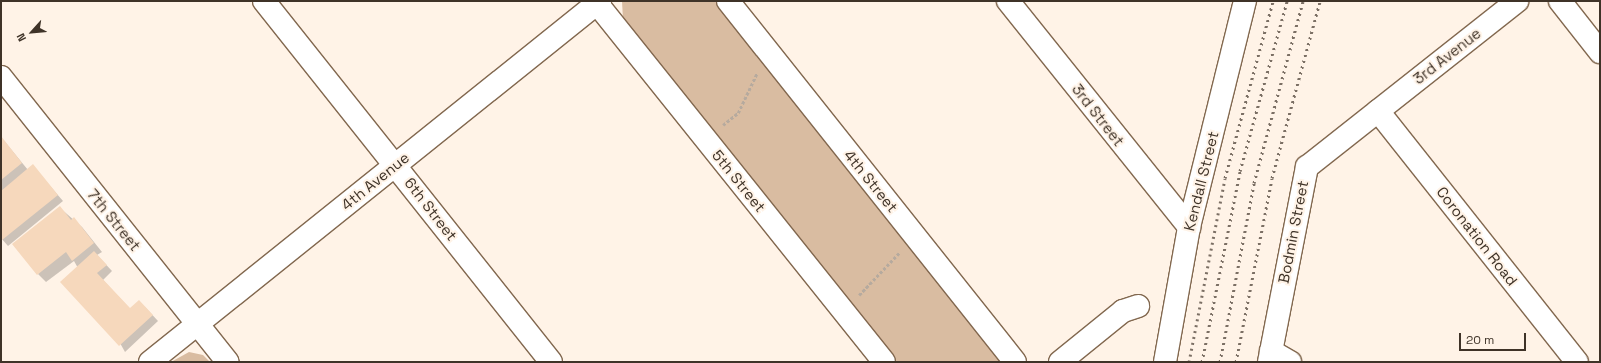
<!DOCTYPE html>
<html>
<head>
<meta charset="utf-8">
<style>
	body { margin:0 }
	#map { position:relative; width:1601px; height:363px; overflow:hidden; background:#fff3e7; font-family:"Space Grotesk",sans-serif }
	div>[style] { position:absolute }
	.green>* { inset:0; background:#d9bca1 }
	.shadow>* { inset:0; background:#0003 }
	.building>* { inset:0; background:#f6d8bc }
	.path>* { height:2.5px; margin-top:-1.25px; transform-origin:0; background:repeating-linear-gradient(90deg,#b6aa9e 0 3px,transparent 0 5px) }
	.roads { filter:drop-shadow(1px 0 #82684f) drop-shadow(-1px 0 #82684f) drop-shadow(0 1px #82684f) drop-shadow(0 -1px #82684f) }
	.minor>* { height:22px; margin:-11px; padding:0 11px; transform-origin:11px; border-radius:11px; background:#fff }
	.rail>* { height:3px; margin-top:-1.5px; transform-origin:0; background:repeating-linear-gradient(90deg,#7b6f64 0 2px,transparent 0 6px) }
	span { translate:-50% -50%; white-space:nowrap; text-align:center; line-height:1.15; -webkit-text-stroke:4px #fff3e7; paint-order:stroke }
	.street-label { font-size:15px; color:#3f3328 }
	.frame { position:absolute; inset:0; border:2px solid #3f3328; pointer-events:none }
	.north { position:absolute; left:12px; top:12px; width:40px; height:40px; -webkit-text-stroke:3px #fff3e7; paint-order:stroke; rotate:243deg; font-size:11px; font-weight:700; line-height:16px; text-align:center; color:#3f3328 }
	.north::after { content:''; display:block; margin:auto; width:14px; height:18px; background:#3f3328; clip-path:polygon(50% 0,100% 100%,50% 72%,0 100%) }
	.scale { position:absolute; left:1459px; top:333px; width:67px; height:18px; box-sizing:border-box; border:2px solid #3f3328; border-top:0; padding-left:5px; font-size:12px; line-height:14px; white-space:nowrap; color:#3f3328; -webkit-text-stroke:3px #fff3e7; paint-order:stroke }
</style>
</head>
<body>
<div id="map">
	<div class="green">
		<div style="clip-path:polygon(622px 1px,717px 1px,1002px 362px,896px 362px,623px 20px)"></div>
		<div style="clip-path:polygon(189px 352px,203px 355px,210px 362px,171px 362px)"></div>
	</div>
	<div class="shadow">
		<div style="clip-path:polygon(1px 137px,28px 170px,33px 166px,63px 201px,8px 246px,1px 238px)"></div>
		<div style="clip-path:polygon(60px 208px,82px 227px,102px 252px,97px 255px,112px 271px,103px 280px,130px 309px,145px 307px,158px 321px,125px 352px,74px 261px,46px 282px,38px 274px)"></div>
	</div>
	<div class="building">
		<div style="clip-path:polygon(1px 136px,22px 163px,1px 180px)"></div>
		<div style="clip-path:polygon(33px 164px,58px 195px,2px 240px,1px 191px)"></div>
		<div style="clip-path:polygon(60px 206px,71px 220px,74px 217px,94px 243px,72px 261px,66px 252px,37px 275px,12px 244px)"></div>
		<div style="clip-path:polygon(94px 251px,107px 265px,97px 273px,130px 308px,139px 300px,153px 315px,119px 346px,60px 282px)"></div>
	</div>
	<div class="path">
		<div style="left:723px;top:125px;width:19px;rotate:-39deg"></div>
		<div style="left:738px;top:113px;width:44px;rotate:-64.6deg"></div>
		<div style="left:859px;top:295px;width:59px;rotate:-46.4deg"></div>
	</div>
	<div class="roads">
		<div class="minor">
			<div style="left:264px;top:1px;width:461px;rotate:51.5deg"></div>
			<div style="left:595px;top:1px;width:462px;rotate:51.3deg"></div>
			<div style="left:728px;top:1px;width:461px;rotate:51.5deg"></div>
			<div style="left:1008px;top:1px;width:290px;rotate:51.3deg"></div>
			<div style="left:1560px;top:1px;width:65px;rotate:51.9deg"></div>
			<div style="left:1px;top:77px;width:364px;rotate:51.5deg"></div>
			<div style="left:1378px;top:111px;width:320px;rotate:51.6deg"></div>
			<div style="left:1271px;top:351px;width:22px;rotate:30deg"></div>
			<div style="left:150px;top:362px;width:577px;rotate:-38.74deg"></div>
			<div style="left:1060px;top:362px;width:81px;rotate:-39deg"></div>
			<div style="left:1123px;top:311px;width:16px;rotate:-18deg"></div>
			<div style="left:1165px;top:362px;width:137px;rotate:-79.9deg"></div>
			<div style="left:1189px;top:227px;width:233px;rotate:-76.1deg"></div>
			<div style="left:1269px;top:362px;width:199px;rotate:-79deg"></div>
			<div style="left:1307px;top:167px;width:268px;rotate:-38.3deg"></div>
		</div>
	</div>
	<div class="rail">
		<div style="left:1189px;top:362px;width:187px;rotate:-78.9deg"></div>
		<div style="left:1225px;top:178px;width:183px;rotate:-74.8deg"></div>
		<div style="left:1202px;top:362px;width:195px;rotate:-78.7deg"></div>
		<div style="left:1240px;top:171px;width:176px;rotate:-74.5deg"></div>
		<div style="left:1220px;top:362px;width:182px;rotate:-79.2deg"></div>
		<div style="left:1254px;top:183px;width:188px;rotate:-74.9deg"></div>
		<div style="left:1236px;top:362px;width:187px;rotate:-78.9deg"></div>
		<div style="left:1272px;top:178px;width:183px;rotate:-74.8deg"></div>
	</div>
	<div class="street-label">
		<span style="left:1447px;top:56px;rotate:-38deg">3rd Avenue</span>
		<span style="left:1098px;top:115px;rotate:52deg">3rd Street</span>
		<span style="left:375px;top:181px;rotate:-39deg">4th Avenue</span>
		<span style="left:739px;top:181px;rotate:51deg">5th Street</span>
		<span style="left:871px;top:181px;rotate:51deg">4th Street</span>
		<span style="left:1201px;top:181px;rotate:-76deg">Kendall Street</span>
		<span style="left:431px;top:209px;rotate:52deg">6th Street</span>
		<span style="left:114px;top:220px;rotate:51deg">7th Street</span>
		<span style="left:1293px;top:232px;rotate:-79deg">Bodmin Street</span>
		<span style="left:1477px;top:236px;rotate:52deg">Coronation Road</span>
	</div>
	<div class="frame"></div>
	<div class="north">N</div>
	<div class="scale">20 m</div>
</div>
</body>
</html>
